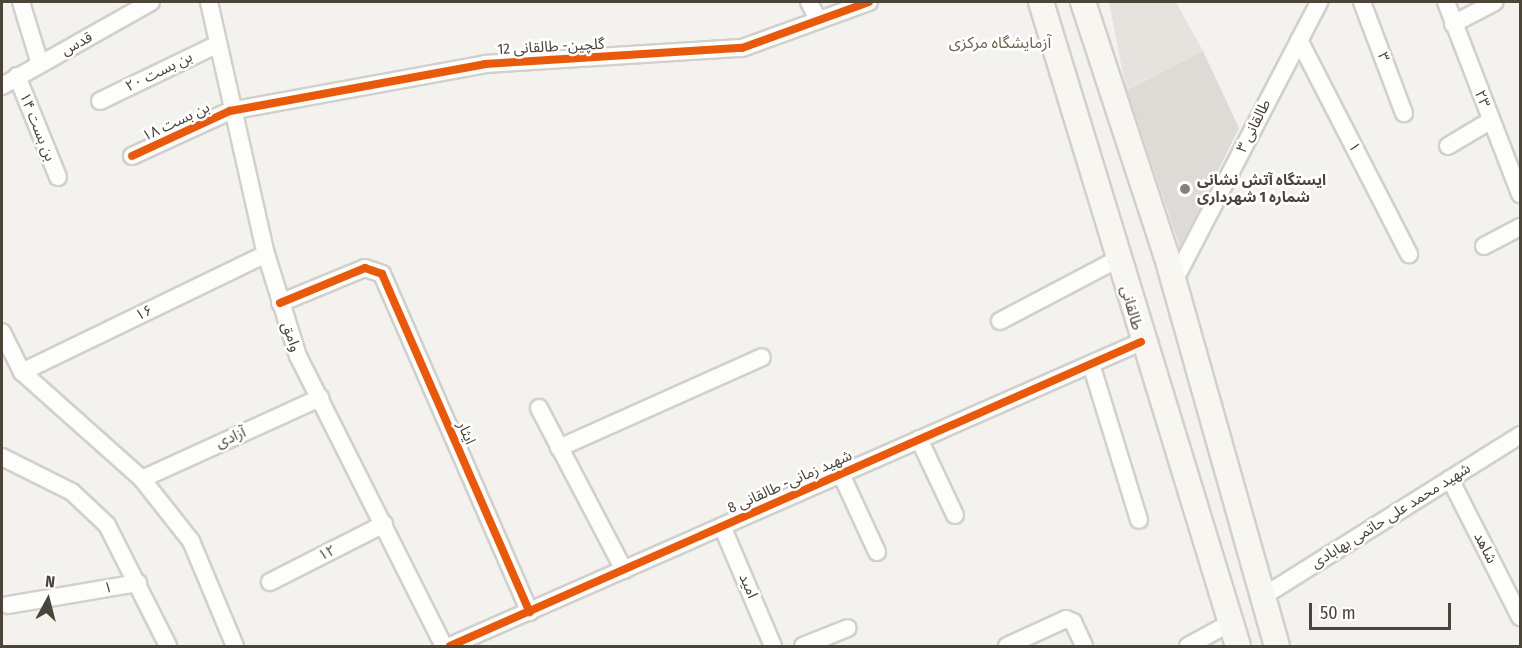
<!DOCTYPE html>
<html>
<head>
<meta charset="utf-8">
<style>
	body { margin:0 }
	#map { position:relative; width:1522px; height:648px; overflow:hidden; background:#f4f2ee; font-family:"Fira Sans Condensed","Noto Sans Arabic",sans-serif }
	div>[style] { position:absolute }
	.parking>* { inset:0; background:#e6e3df }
	.building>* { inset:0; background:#dedbd6 }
	.roads { filter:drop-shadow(2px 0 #d2d0cb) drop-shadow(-2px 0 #d2d0cb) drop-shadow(0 2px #d2d0cb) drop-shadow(0 -2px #d2d0cb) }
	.minor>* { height:16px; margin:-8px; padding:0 8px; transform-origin:8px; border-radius:8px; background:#fdfdfc }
	.secondary>* { height:24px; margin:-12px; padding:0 12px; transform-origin:12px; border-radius:12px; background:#f7f6f1 }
	.cycleway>* { height:8px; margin:-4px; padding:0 4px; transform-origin:4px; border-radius:4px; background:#e8590c }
	.dots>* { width:16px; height:16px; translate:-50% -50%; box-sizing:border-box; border:3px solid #fff; border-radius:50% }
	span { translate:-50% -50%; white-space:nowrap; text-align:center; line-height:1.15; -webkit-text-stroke:5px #fff; paint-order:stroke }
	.street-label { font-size:15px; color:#4b4439 }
	.poi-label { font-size:15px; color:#4b4439; font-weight:700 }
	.left { translate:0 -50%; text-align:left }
	.neighbourhood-label { font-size:16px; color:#6e6250 }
	.frame { position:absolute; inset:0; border:3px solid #4b4439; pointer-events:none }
	.north { position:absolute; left:18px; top:570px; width:60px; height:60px; -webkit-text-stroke:4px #fff; paint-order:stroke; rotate:7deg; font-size:16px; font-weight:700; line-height:24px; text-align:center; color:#4b4439 }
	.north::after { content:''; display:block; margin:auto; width:21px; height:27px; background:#4b4439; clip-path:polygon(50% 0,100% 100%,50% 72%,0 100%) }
	.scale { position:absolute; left:1309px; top:603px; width:142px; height:27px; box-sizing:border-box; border:3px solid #4b4439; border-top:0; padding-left:8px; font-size:18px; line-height:21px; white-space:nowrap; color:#4b4439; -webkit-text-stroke:4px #fff; paint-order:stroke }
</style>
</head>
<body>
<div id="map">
	<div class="parking">
		<div style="clip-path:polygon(1109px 2px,1176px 2px,1203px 51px,1126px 90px)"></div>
	</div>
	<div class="building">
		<div style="clip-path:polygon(1203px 51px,1239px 128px,1180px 248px,1127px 90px)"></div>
	</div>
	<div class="roads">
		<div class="minor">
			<div style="left:21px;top:2px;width:65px;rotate:73deg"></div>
			<div style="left:209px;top:2px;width:258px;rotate:77.3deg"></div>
			<div style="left:266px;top:254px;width:107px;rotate:72.6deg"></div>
			<div style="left:298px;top:356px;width:325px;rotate:63.3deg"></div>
			<div style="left:809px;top:2px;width:20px;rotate:63deg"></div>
			<div style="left:1362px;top:2px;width:119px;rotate:69.3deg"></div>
			<div style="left:1446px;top:2px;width:206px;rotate:68.9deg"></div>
			<div style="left:1453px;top:24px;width:47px;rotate:-27.6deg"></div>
			<div style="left:1299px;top:40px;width:241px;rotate:62.8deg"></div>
			<div style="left:17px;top:76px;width:109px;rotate:67.9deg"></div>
			<div style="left:2px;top:86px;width:171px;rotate:-29.4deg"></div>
			<div style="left:100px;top:101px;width:131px;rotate:-25.8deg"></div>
			<div style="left:1448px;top:146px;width:49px;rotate:-30.8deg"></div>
			<div style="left:132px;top:156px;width:108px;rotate:-24.7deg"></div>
			<div style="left:230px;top:111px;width:259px;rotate:-10.4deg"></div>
			<div style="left:485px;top:64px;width:257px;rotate:-3.6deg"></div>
			<div style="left:742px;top:48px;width:135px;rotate:-19.9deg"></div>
			<div style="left:1484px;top:246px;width:41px;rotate:-27.8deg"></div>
			<div style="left:1173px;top:283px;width:317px;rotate:-62.5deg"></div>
			<div style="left:280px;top:303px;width:92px;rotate:-22.4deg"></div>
			<div style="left:365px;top:268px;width:18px;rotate:19deg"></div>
			<div style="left:382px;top:274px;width:369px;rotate:66.4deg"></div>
			<div style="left:1000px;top:321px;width:133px;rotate:-27.7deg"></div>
			<div style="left:2px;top:332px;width:45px;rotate:63.4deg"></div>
			<div style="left:22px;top:372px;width:161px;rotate:41.7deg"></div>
			<div style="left:142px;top:479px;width:79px;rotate:51.7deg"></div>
			<div style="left:191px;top:541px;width:114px;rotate:67.3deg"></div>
			<div style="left:1091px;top:364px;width:163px;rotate:72.9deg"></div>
			<div style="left:22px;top:372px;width:271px;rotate:-25.8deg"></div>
			<div style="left:539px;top:408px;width:183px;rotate:62.3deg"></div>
			<div style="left:919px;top:439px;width:84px;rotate:64.7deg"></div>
			<div style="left:559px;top:448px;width:222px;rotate:-24.1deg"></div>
			<div style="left:2px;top:457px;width:78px;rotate:26.6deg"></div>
			<div style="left:72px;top:492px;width:48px;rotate:43.3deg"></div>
			<div style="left:107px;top:525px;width:136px;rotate:63.2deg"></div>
			<div style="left:841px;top:474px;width:86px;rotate:65.2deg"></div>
			<div style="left:142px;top:479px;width:196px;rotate:-24.5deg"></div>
			<div style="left:1450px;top:479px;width:155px;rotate:63.1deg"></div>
			<div style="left:722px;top:526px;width:130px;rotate:67deg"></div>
			<div style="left:270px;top:582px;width:128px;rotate:-27deg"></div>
			<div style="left:1262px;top:597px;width:305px;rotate:-32.1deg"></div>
			<div style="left:8px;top:605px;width:132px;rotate:-9.6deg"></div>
			<div style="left:450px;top:646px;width:755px;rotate:-23.75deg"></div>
			<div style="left:803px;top:646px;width:48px;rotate:-21.8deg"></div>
			<div style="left:1007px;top:646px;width:65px;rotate:-24.6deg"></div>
			<div style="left:1066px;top:619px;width:8px;rotate:23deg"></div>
			<div style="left:1073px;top:622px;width:26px;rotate:65deg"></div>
			<div style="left:1188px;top:646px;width:50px;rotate:-28.6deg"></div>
		</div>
		<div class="secondary">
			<div style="left:1041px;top:2px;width:673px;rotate:72.99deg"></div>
			<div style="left:1083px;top:2px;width:265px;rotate:71.8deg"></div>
			<div style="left:1166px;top:254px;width:407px;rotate:74.2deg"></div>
		</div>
	</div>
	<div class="cycleway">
		<div style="left:132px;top:156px;width:108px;rotate:-24.7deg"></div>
		<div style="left:230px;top:111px;width:259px;rotate:-10.4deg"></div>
		<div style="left:485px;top:64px;width:257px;rotate:-3.6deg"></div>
		<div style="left:742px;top:48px;width:135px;rotate:-19.9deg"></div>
		<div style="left:280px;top:303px;width:92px;rotate:-22.4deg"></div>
		<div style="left:365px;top:268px;width:18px;rotate:19deg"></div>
		<div style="left:382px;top:274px;width:369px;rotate:66.4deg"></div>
		<div style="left:450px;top:646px;width:755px;rotate:-23.75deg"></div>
	</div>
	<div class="dots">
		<div style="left:1185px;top:189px;background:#868178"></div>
	</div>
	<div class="street-label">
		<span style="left:77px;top:44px;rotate:-28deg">قدس</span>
		<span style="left:551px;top:47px;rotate:-3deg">گلچین- طالقانی 12</span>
		<span style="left:1383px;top:57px;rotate:69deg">۳</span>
		<span style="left:159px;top:72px;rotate:-26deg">بن بست ۲۰</span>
		<span style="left:1482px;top:99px;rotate:69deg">۲۳</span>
		<span style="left:176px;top:122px;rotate:-25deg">بن بست ۱۸</span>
		<span style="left:1254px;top:126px;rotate:-63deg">طالقانی ۳</span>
		<span style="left:37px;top:127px;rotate:68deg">بن بست ۱۴</span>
		<span style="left:1354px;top:147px;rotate:63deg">۱</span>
		<span style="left:1131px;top:308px;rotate:74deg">طالقانی</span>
		<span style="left:144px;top:313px;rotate:-26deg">۱۶</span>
		<span style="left:291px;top:337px;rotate:71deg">وامق</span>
		<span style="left:466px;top:433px;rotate:66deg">ایثار</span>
		<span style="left:231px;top:438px;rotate:-24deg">آزادی</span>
		<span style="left:790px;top:482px;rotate:-24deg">شهید زمانی- طالقانی 8</span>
		<span style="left:1391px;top:516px;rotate:-32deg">شهید محمد علی حاتمی بهابادی</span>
		<span style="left:1485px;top:548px;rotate:63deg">شاهد</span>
		<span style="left:327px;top:553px;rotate:-27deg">۱۲</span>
		<span style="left:748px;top:586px;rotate:67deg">امید</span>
		<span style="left:108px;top:588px;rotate:-9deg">۱</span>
	</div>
	<div class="poi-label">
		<span class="left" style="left:1197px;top:189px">ایستگاه آتش نشانی<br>شماره 1 شهرداری</span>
	</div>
	<div class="neighbourhood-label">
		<span style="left:1000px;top:43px">آزمایشگاه مرکزی</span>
	</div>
	<div class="frame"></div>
	<div class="north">N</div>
	<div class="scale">50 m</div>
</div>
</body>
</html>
